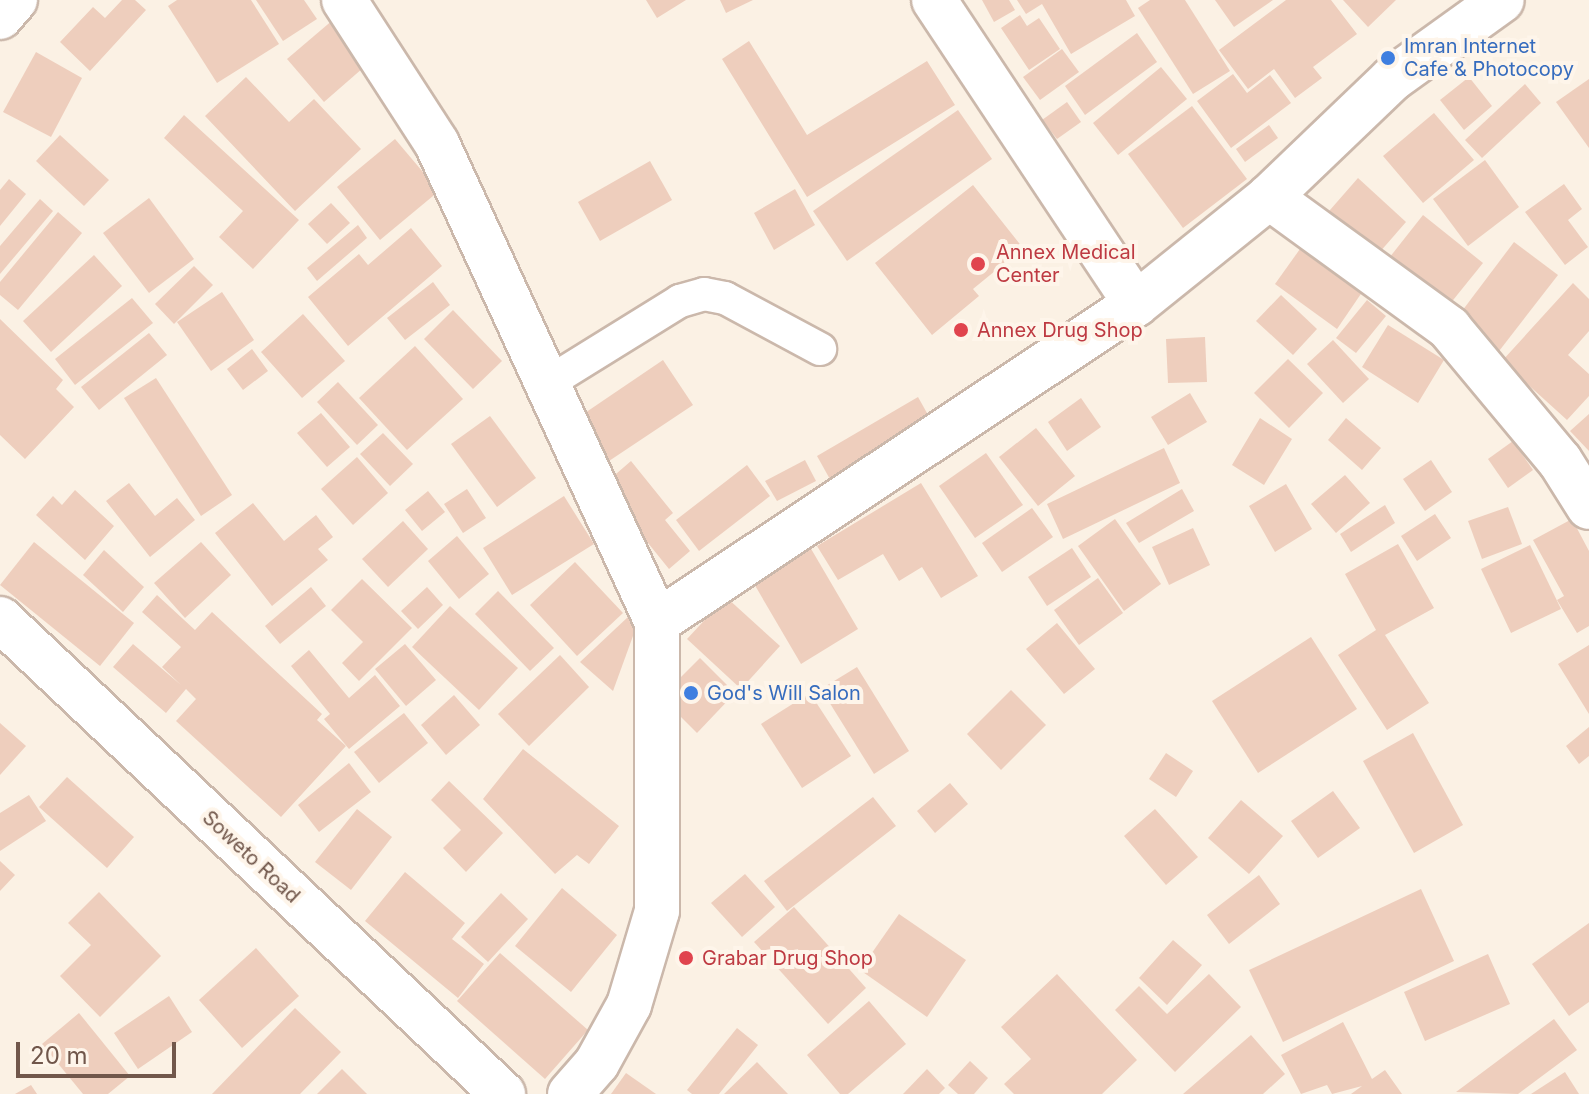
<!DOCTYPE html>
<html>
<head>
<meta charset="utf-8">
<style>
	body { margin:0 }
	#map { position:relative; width:1589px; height:1094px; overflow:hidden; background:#fbf1e4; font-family:Inter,sans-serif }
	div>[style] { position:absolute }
	.building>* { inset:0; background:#eecebd }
	.roads { filter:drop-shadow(2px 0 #cbb8ab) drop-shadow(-2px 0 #cbb8ab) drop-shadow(0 2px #cbb8ab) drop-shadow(0 -2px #cbb8ab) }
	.lane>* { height:32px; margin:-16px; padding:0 16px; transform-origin:16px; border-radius:16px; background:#fff }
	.street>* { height:44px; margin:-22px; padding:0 22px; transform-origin:22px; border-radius:22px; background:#fff }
	.secondary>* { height:44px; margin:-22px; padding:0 22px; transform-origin:22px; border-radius:22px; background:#fff }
	.dots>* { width:22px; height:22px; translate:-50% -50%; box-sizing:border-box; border:4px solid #fef5ea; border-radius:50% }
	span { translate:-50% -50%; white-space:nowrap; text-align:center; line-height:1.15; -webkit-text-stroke:8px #fef5ea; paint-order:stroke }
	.shop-label { font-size:20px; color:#366cbe }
	.left { translate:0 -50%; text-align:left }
	.health-label { font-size:20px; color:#be3a42 }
	.street-label { font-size:20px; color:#71574b }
	.scale { position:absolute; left:16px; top:1042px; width:160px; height:36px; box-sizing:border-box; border:4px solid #71574b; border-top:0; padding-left:10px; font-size:24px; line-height:28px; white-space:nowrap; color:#71574b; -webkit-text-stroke:6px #fef5ea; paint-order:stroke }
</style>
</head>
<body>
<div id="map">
	<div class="building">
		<div style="clip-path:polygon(122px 0,135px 0,146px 10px,90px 71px,60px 42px,93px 7px,105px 18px)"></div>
		<div style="clip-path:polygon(177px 0,251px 0,279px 44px,217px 83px,168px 6px)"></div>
		<div style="clip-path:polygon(256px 0,304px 0,317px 19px,283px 41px)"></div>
		<div style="clip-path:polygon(646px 0,686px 0,657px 18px)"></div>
		<div style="clip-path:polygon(720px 0,753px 0,726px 13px)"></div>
		<div style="clip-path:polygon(982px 0,1009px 0,1015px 10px,994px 22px)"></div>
		<div style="clip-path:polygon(1017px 0,1126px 0,1135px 16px,1071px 54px,1042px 4px,1026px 14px)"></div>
		<div style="clip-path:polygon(1150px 0,1185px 0,1230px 71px,1193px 94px,1138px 8px)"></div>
		<div style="clip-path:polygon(1215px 0,1273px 0,1234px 27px)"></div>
		<div style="clip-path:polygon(1286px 0,1331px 0,1357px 34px,1313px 67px,1322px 78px,1295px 98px,1274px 69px,1248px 89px,1219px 50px)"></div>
		<div style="clip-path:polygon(1343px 0,1396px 0,1368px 27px)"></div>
		<div style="clip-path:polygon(1020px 15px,1027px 26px,1039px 18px,1060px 49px,1029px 70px,1001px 28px)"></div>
		<div style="clip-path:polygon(334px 19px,371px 61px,324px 102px,287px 59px)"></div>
		<div style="clip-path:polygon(1137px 33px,1157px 62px,1085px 115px,1065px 86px)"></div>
		<div style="clip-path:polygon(749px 41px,807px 135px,927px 61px,955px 105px,807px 197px,722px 59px)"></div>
		<div style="clip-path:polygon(1062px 49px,1079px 72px,1040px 100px,1023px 77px)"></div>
		<div style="clip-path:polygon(36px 52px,82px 78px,51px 137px,3px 112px)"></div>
		<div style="clip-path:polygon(1161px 67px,1187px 99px,1118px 155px,1093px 123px)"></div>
		<div style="clip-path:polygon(1233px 74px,1247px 93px,1270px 75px,1291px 103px,1231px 148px,1197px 101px)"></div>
		<div style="clip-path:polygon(246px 77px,289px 122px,314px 99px,361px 149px,295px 211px,205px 116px)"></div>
		<div style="clip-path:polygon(1469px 77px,1492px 106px,1464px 130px,1440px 100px)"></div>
		<div style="clip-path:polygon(1589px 79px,1589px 148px,1556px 102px)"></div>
		<div style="clip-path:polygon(1525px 84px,1541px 103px,1482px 158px,1465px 140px)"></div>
		<div style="clip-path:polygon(1067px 102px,1081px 122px,1057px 139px,1042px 120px)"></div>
		<div style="clip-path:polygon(1192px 106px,1247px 179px,1183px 228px,1128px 154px)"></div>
		<div style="clip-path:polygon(958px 110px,992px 159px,847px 261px,813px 211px)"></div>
		<div style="clip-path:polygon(1434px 113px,1474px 160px,1423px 203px,1383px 156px)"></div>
		<div style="clip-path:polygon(184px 115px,299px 220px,253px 269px,219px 237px,243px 211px,164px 138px)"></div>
		<div style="clip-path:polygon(1269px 125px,1278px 138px,1245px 162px,1236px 149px)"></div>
		<div style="clip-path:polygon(60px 135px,109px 180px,84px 206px,36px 161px)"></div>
		<div style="clip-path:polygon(395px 139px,439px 191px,380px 240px,337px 187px)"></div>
		<div style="clip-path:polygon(1485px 160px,1519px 207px,1468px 246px,1433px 199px)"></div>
		<div style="clip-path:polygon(650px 161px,672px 200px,600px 241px,578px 202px)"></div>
		<div style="clip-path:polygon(1358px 178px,1406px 222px,1372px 261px,1323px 218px)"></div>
		<div style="clip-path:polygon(9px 179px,26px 194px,0 226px,0 190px)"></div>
		<div style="clip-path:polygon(1564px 184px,1582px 209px,1568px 220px,1588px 247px,1565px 265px,1525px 212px)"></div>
		<div style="clip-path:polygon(973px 185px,1023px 248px,973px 289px,979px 296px,932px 335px,875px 263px)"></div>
		<div style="clip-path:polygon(795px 189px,815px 225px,774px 250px,754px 213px)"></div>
		<div style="clip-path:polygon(149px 198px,194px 259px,149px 293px,103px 233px)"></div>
		<div style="clip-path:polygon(40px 199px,53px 211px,0 274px,0 246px)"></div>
		<div style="clip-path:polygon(331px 203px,350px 223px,327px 244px,308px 224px)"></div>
		<div style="clip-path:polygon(58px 212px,82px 233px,18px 310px,0 295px,0 282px)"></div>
		<div style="clip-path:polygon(1423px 215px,1483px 263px,1441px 315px,1382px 267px)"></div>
		<div style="clip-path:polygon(358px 225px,367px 238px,317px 281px,307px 268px)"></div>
		<div style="clip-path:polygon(411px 228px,442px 266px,348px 346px,308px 297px,359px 254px,368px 265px)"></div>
		<div style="clip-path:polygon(1305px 242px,1367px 285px,1337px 329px,1275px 284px)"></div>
		<div style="clip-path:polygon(1514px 242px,1558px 275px,1496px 355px,1453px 323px)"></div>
		<div style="clip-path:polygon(94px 255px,122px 286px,51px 352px,23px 321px)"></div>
		<div style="clip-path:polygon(194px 266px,213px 285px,174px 324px,155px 304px)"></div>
		<div style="clip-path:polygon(433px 282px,450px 305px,405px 340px,387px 318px)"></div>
		<div style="clip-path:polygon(1573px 283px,1589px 299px,1589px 331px,1568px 355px,1589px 374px,1589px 396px,1567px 420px,1502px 361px)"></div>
		<div style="clip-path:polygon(222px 292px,254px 340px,211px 371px,177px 322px)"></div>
		<div style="clip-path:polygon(1281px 295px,1317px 329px,1293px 355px,1256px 321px)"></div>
		<div style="clip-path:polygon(132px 298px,153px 323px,75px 385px,55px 359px)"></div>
		<div style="clip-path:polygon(1367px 300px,1386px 316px,1356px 353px,1336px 338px)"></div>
		<div style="clip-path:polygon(453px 310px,502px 361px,473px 389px,424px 339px)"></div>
		<div style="clip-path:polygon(303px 314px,345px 361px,302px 398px,261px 352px)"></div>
		<div style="clip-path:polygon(0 319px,63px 380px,56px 389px,74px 407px,25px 459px,0 435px)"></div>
		<div style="clip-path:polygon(1388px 325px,1444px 360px,1418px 403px,1362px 367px)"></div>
		<div style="clip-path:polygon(149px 333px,167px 355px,99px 410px,81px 387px)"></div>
		<div style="clip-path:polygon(1205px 337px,1207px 382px,1168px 383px,1166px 339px)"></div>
		<div style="clip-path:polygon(1333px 340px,1369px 379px,1343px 403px,1307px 364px)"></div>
		<div style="clip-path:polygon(415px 346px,463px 399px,407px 450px,359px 398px)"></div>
		<div style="clip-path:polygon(252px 349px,268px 371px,243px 390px,227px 369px)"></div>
		<div style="clip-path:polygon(1288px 359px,1323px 393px,1289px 428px,1254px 393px)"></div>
		<div style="clip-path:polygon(663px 360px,693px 405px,606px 463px,576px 419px)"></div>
		<div style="clip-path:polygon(156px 378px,232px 495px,201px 516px,124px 398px)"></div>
		<div style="clip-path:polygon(338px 382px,378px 425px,357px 445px,317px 402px)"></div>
		<div style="clip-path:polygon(1190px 393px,1207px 422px,1168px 445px,1151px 417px)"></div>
		<div style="clip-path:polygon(918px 397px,932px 422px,831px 481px,817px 456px)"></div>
		<div style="clip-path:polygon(1081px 398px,1101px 427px,1067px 451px,1048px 422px)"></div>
		<div style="clip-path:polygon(321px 413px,350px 447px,327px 467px,297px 433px)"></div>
		<div style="clip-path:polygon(1589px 414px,1589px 451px,1570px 431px)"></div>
		<div style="clip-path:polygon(490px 416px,536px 478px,497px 507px,451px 444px)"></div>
		<div style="clip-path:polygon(1260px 418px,1292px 439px,1264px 485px,1232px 465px)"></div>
		<div style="clip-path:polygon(1346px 418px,1381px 448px,1362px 470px,1328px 440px)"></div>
		<div style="clip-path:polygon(1036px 428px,1075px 476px,1038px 506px,999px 457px)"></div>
		<div style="clip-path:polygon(383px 433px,413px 464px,390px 486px,360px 454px)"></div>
		<div style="clip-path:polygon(1513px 441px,1533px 470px,1508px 488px,1488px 459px)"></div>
		<div style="clip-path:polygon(1164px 448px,1180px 483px,1063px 539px,1047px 504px)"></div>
		<div style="clip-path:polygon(986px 453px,1023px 505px,975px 538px,939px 486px)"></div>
		<div style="clip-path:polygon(357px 457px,388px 493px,353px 525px,321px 489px)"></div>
		<div style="clip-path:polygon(805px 460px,816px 481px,777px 501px,765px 481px)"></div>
		<div style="clip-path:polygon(1431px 460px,1452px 492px,1425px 511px,1403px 479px)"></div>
		<div style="clip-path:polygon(631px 461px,673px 513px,665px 520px,690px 551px,669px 569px,602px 486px)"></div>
		<div style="clip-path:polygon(747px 465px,770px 496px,699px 551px,676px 520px)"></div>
		<div style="clip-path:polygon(1345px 475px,1370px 503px,1336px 533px,1311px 504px)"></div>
		<div style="clip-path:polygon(129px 483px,155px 516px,177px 498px,195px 520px,150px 557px,106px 501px)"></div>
		<div style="clip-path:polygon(921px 483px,978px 576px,941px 598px,922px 567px,899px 581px,883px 554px,838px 580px,817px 546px)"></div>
		<div style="clip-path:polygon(1286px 484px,1312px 529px,1275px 552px,1249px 506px)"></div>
		<div style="clip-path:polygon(467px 489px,486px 518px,463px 533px,444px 504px)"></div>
		<div style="clip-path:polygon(1182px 489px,1194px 511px,1139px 543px,1126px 523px)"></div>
		<div style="clip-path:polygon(75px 490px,114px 526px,85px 560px,36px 515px,53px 496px,62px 505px)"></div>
		<div style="clip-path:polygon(428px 491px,445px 512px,422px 531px,405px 510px)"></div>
		<div style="clip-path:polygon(564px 496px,594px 544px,512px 595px,483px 548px)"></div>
		<div style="clip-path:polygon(253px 503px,284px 541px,316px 515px,333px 537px,318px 549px,328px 560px,272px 606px,215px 533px)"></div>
		<div style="clip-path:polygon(1385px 505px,1395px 523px,1351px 552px,1340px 534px)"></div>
		<div style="clip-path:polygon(1508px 507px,1522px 544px,1482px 559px,1468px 521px)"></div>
		<div style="clip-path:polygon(1032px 508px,1053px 537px,1002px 572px,982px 543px)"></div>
		<div style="clip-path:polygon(1435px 514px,1451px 538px,1417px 561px,1401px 536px)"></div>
		<div style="clip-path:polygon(1115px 519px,1161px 584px,1124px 611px,1078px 546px)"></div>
		<div style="clip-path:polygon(1572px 519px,1589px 551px,1589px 626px,1577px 633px,1557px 600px,1564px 596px,1533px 540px)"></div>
		<div style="clip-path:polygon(403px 521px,428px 549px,388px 587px,362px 559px)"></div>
		<div style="clip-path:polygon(1193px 528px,1210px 565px,1169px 585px,1152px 547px)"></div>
		<div style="clip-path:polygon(457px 536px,489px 574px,459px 599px,428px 561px)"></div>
		<div style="clip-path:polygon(34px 542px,134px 623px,100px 666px,0 585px)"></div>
		<div style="clip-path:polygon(201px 542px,231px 575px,185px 618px,154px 583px)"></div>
		<div style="clip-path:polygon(1398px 544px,1434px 608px,1385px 635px,1429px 703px,1387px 730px,1338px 655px,1376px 630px,1345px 574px)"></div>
		<div style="clip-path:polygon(1530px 545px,1561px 609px,1511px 633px,1481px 569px)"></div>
		<div style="clip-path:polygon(810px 547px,858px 629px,801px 664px,753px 582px)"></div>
		<div style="clip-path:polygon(1072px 548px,1091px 577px,1047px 606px,1028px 577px)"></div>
		<div style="clip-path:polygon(104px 550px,144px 587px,123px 612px,83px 575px)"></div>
		<div style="clip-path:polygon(575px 562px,623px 613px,577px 656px,530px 605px)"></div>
		<div style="clip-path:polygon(1098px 578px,1123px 613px,1079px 645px,1054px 610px)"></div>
		<div style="clip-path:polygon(362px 579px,412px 628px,359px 681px,342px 663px,363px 642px,331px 610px)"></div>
		<div style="clip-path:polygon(311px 587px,326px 606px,280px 644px,265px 626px)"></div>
		<div style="clip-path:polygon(427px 587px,443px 605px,418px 629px,401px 611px)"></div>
		<div style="clip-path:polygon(498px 591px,554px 648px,530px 671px,475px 614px)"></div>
		<div style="clip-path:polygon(157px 595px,195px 630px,212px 612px,322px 714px,317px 720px,346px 746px,281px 817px,176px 721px,196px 699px,186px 689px,166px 713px,113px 667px,133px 644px,181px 685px,162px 667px,181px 647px,142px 612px)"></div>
		<div style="clip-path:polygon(726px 597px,780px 646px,741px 689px,687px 639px)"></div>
		<div style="clip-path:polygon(450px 606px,518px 668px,479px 710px,412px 647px)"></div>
		<div style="clip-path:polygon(629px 616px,637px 625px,613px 691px,580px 662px)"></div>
		<div style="clip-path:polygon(1057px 623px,1095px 669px,1064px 694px,1026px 649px)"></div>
		<div style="clip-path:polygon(1311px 637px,1357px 709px,1258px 773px,1212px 701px)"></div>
		<div style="clip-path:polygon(405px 644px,436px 680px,406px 706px,375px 669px)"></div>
		<div style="clip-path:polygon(1589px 645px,1589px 714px,1558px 664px)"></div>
		<div style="clip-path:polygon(309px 650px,349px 698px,375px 675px,400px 706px,349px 749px,324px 719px,330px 714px,291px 666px)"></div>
		<div style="clip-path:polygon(560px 655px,589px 687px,529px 746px,498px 714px)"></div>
		<div style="clip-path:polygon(700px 658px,735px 693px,697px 733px,661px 697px)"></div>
		<div style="clip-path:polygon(857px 667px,909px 751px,874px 774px,821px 689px)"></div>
		<div style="clip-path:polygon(1011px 690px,1046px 725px,1001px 770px,967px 734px)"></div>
		<div style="clip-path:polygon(810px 693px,851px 756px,802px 788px,761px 724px)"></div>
		<div style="clip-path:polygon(454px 695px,480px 725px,446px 755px,421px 725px)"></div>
		<div style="clip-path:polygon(404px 713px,428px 743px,379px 783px,354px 752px)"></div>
		<div style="clip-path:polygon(0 723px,26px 746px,0 775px)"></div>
		<div style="clip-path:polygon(1589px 727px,1589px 756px,1579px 764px,1566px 746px)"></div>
		<div style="clip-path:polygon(1413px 733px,1463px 825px,1414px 853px,1363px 761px)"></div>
		<div style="clip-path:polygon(523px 749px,619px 826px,589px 864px,577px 855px,555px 874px,483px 799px)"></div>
		<div style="clip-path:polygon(1166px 753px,1193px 771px,1176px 797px,1149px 779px)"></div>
		<div style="clip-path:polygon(349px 763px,371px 792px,319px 832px,298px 805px)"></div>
		<div style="clip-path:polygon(67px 777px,134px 837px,107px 868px,39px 807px)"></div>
		<div style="clip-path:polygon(449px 781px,503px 833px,466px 872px,443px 848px,461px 830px,431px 800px)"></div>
		<div style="clip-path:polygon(950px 783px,968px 804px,935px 833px,917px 811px)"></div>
		<div style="clip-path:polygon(1333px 791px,1360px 828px,1318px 858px,1291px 821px)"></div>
		<div style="clip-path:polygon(29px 795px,46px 821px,0 851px,0 813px)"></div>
		<div style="clip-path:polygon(873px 797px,896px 826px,787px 911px,764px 881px)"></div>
		<div style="clip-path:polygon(1241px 800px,1283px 836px,1249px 874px,1208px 838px)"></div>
		<div style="clip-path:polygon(357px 809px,392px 837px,351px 890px,315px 862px)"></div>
		<div style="clip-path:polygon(1155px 809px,1198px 857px,1166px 885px,1124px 836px)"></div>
		<div style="clip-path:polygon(0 861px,15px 875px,0 891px)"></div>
		<div style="clip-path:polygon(405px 872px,465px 923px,452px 939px,484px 964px,458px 998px,365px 921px)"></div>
		<div style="clip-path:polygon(745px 874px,775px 907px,742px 937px,711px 903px)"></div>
		<div style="clip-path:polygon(1259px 875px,1280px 904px,1229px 944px,1207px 915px)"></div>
		<div style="clip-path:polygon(562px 888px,617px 935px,571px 992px,515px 946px)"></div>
		<div style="clip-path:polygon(1421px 889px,1454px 961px,1283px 1042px,1249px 970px)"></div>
		<div style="clip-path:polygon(99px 892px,161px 956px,100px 1017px,60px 976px,91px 945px,68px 923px)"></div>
		<div style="clip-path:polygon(501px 893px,528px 919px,488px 962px,461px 937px)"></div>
		<div style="clip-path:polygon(794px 907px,866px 988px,828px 1024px,754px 942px)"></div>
		<div style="clip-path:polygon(899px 914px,966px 960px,927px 1017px,860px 970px)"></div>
		<div style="clip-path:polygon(1589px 923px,1589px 1002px,1569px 1016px,1532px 964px)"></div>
		<div style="clip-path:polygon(1173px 940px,1202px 965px,1167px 1005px,1139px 978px)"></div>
		<div style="clip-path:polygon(256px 948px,299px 996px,242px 1048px,199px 1000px)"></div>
		<div style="clip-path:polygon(500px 953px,588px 1030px,545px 1079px,457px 1001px)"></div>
		<div style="clip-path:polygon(1488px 954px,1510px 1004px,1425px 1041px,1404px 992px)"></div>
		<div style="clip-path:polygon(1057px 974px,1137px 1060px,1102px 1094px,1014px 1094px,1004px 1084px,1031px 1059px,1001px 1027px)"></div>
		<div style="clip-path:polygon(1209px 974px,1241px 1007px,1175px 1072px,1115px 1010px,1139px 986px,1167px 1014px)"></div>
		<div style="clip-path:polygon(169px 996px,192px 1032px,138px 1069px,114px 1033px)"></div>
		<div style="clip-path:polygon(869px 1001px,906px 1044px,848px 1094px,840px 1094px,807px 1055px)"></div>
		<div style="clip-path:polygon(295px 1008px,341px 1052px,300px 1094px,212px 1094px)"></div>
		<div style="clip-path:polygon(79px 1013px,130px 1076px,108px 1094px,83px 1094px,42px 1044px)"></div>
		<div style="clip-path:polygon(1554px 1019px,1577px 1050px,1518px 1094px,1456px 1092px)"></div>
		<div style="clip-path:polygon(1343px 1022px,1372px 1079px,1385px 1070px,1402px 1094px,1351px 1094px,1362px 1086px,1332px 1094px,1327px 1085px,1301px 1094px,1281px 1055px)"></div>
		<div style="clip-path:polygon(737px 1028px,758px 1045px,719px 1094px,692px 1094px,687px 1090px)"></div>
		<div style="clip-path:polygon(1251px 1035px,1285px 1074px,1263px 1094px,1183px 1094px)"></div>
		<div style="clip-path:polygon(970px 1061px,988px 1078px,974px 1094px,958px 1094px,948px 1085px)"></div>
		<div style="clip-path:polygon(757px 1062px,788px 1094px,724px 1094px)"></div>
		<div style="clip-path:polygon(342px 1069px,367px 1094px,317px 1094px)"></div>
		<div style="clip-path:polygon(927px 1069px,945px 1088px,939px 1094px,903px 1094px)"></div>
		<div style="clip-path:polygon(1565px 1072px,1579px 1094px,1531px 1094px)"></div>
		<div style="clip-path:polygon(626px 1073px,656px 1094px,611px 1094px)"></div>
		<div style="clip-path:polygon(31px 1085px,37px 1094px,15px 1094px)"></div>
	</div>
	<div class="roads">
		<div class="lane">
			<div style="left:546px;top:384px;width:158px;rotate:-31.8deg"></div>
			<div style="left:680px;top:301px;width:25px;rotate:-16deg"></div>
			<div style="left:704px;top:294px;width:21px;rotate:11deg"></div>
			<div style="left:725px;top:298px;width:108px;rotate:28.2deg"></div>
		</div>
		<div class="street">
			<div style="left:344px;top:0;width:171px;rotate:57.1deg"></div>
			<div style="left:437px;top:144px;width:526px;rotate:65.29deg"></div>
			<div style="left:934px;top:0;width:365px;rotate:56.4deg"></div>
			<div style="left:0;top:17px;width:23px;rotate:-49deg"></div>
			<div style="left:1269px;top:197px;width:223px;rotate:36deg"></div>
			<div style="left:1449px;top:328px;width:173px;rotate:50.2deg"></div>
			<div style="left:1560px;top:461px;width:54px;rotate:57.8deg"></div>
			<div style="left:570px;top:1094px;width:41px;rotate:-48.9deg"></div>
			<div style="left:597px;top:1063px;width:66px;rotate:-61.1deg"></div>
			<div style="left:629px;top:1005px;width:98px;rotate:-73.4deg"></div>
			<div style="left:657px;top:911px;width:289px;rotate:-90deg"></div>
			<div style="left:657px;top:622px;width:575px;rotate:-33.58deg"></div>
			<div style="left:1136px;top:304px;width:171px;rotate:-38.8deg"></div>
			<div style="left:1269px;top:197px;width:170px;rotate:-43.8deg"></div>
			<div style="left:1392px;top:79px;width:135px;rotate:-35.7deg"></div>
		</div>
		<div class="secondary">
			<div style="left:0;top:619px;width:692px;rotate:43.36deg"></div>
		</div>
	</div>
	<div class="dots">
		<div style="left:1388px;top:58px;background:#3f7fe0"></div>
		<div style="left:978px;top:264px;background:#e0444e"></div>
		<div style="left:961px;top:330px;background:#e0444e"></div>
		<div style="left:691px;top:693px;background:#3f7fe0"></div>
		<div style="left:686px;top:958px;background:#e0444e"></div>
	</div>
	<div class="shop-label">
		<span class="left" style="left:1404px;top:58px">Imran Internet<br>Cafe &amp; Photocopy</span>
		<span class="left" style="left:707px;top:693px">God's Will Salon</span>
	</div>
	<div class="health-label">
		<span class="left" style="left:996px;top:264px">Annex Medical<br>Center</span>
		<span class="left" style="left:977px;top:330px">Annex Drug Shop</span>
		<span class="left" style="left:702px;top:958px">Grabar Drug Shop</span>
	</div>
	<div class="street-label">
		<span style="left:251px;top:857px;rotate:43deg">Soweto Road</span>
	</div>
	<div class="scale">20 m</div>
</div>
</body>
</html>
